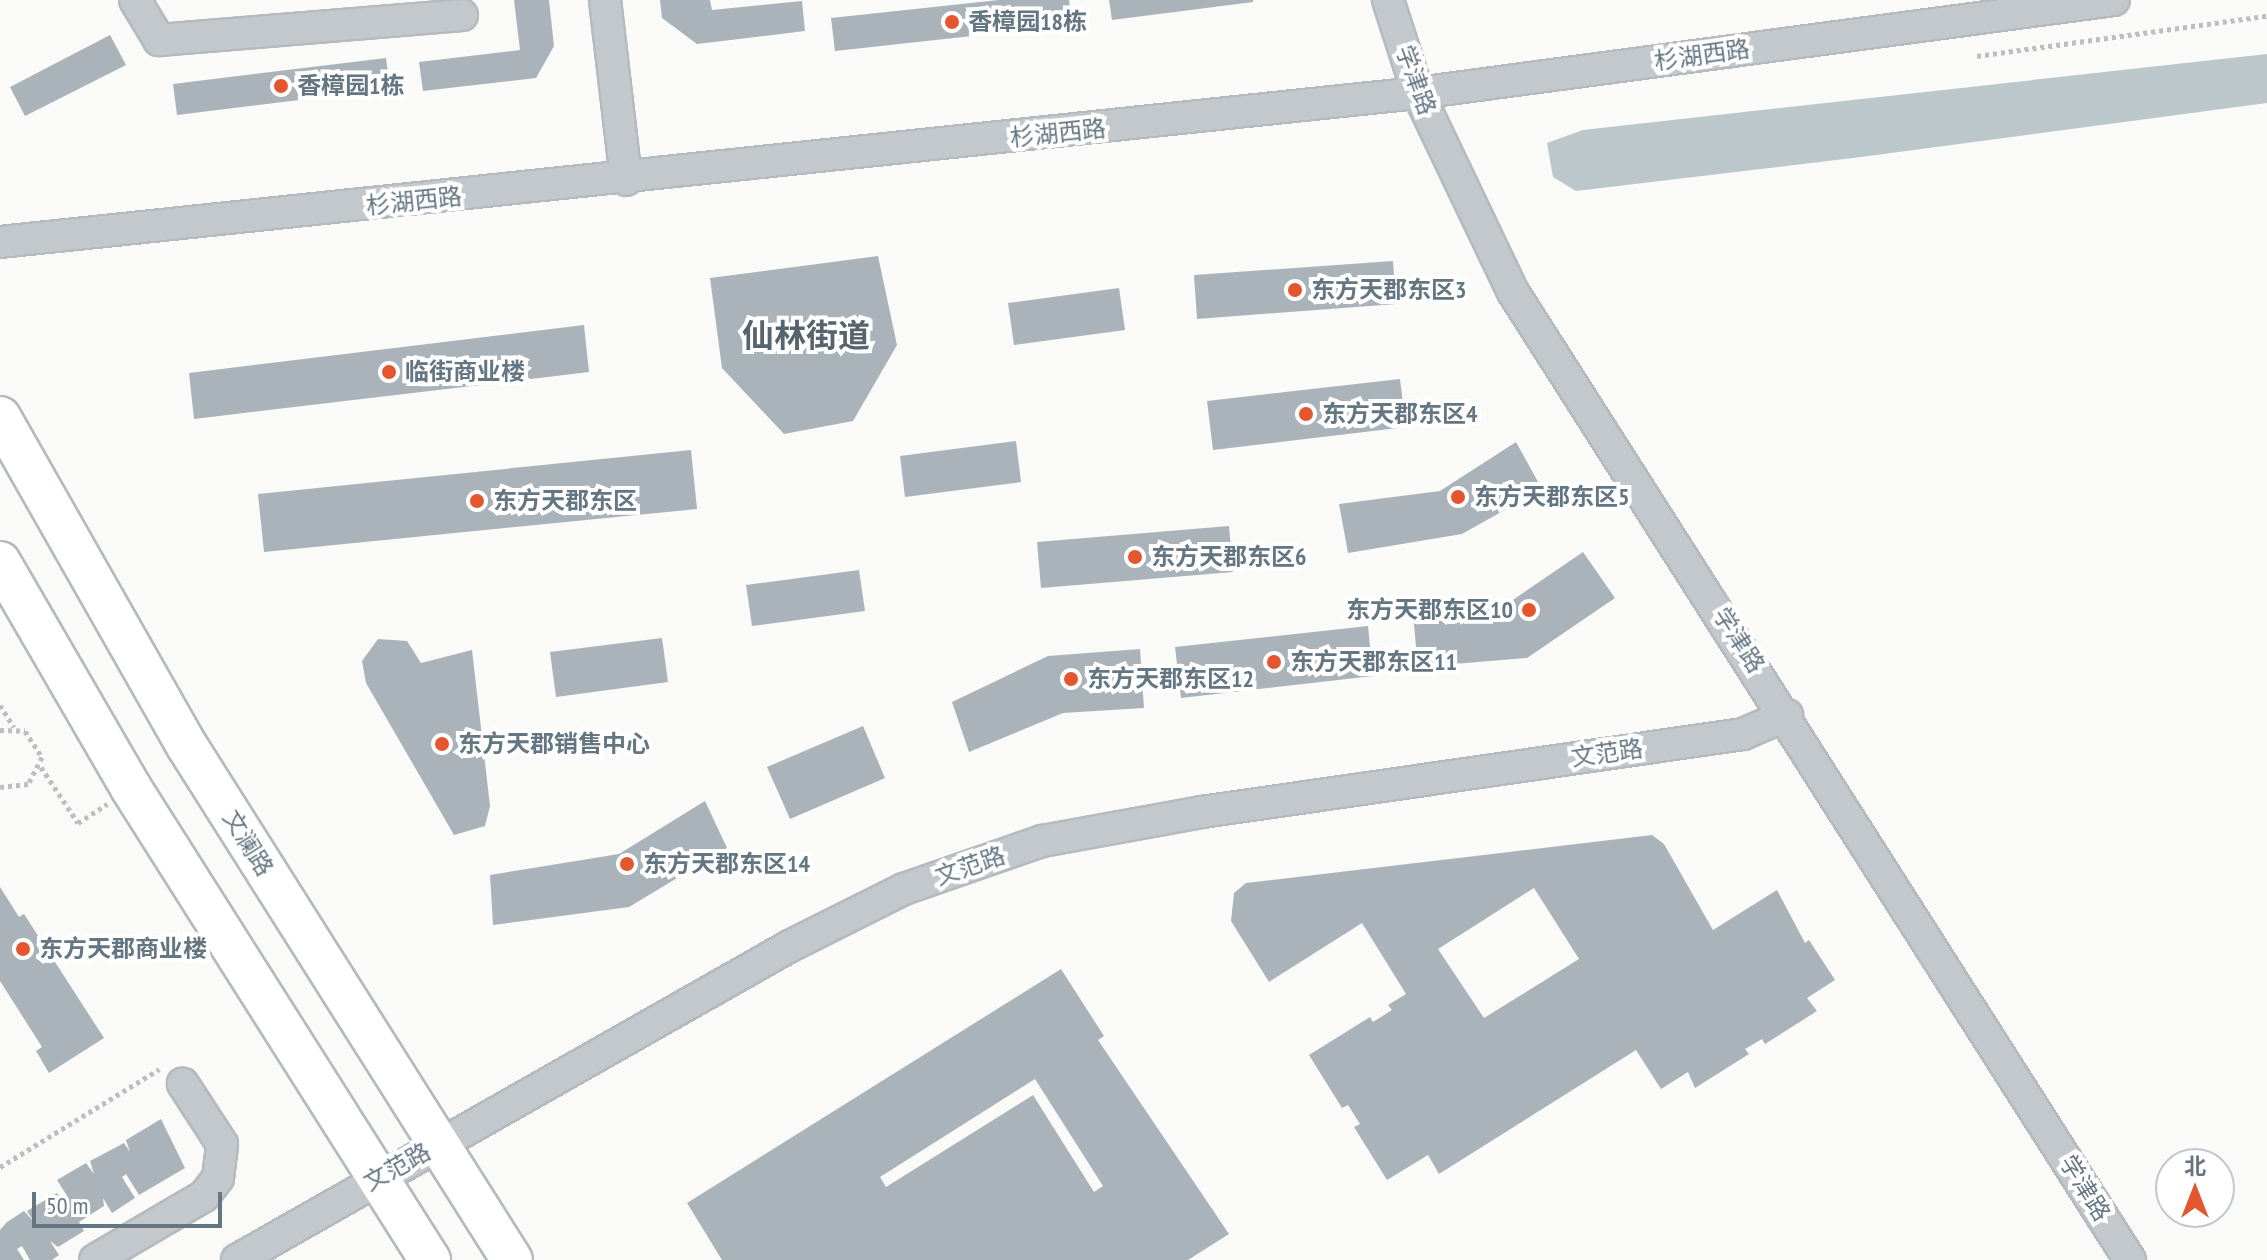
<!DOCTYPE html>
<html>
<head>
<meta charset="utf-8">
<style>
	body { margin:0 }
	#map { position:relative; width:2267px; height:1260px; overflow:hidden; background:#fafaf8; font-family:"PT Sans Narrow","Noto Sans SC",sans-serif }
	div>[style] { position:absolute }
	.water>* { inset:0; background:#bbc7cb }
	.building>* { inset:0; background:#aab3b9 }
	.path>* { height:5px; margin-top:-2.5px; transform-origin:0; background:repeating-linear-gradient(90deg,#bbbfc2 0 4px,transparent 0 8px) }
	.roads { filter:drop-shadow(2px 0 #b5babe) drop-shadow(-2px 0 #b5babe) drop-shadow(0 2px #b5babe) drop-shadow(0 -2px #b5babe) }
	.minor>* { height:30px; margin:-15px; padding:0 15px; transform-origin:15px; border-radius:15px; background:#c3c8cc }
	.major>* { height:40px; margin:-20px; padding:0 20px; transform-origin:20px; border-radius:20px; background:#fff }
	.dots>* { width:22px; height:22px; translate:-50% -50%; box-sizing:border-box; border:4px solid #fff; border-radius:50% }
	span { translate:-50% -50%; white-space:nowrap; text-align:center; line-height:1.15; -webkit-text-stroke:8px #fff; paint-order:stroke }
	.poi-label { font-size:24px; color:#657683; font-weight:700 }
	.left { translate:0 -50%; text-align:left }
	.right { translate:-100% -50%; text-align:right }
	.street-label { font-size:24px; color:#657683 }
	.district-label { font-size:32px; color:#57646e; font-weight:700 }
	.north { position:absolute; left:2155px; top:1148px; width:80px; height:80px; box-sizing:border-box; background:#fff; border:2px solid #c1c8cd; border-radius:50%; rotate:0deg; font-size:22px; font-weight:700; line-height:32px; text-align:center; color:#657683 }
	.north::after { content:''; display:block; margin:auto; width:28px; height:36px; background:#e4572e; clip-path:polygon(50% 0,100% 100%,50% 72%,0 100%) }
	.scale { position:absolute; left:32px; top:1192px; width:190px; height:36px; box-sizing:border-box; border:4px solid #657683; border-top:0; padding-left:10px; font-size:24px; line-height:28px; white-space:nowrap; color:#657683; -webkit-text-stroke:6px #fff; paint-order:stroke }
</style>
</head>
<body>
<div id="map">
	<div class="water">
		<div style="clip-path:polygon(2267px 54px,2267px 103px,1861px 157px,1576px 191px,1553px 177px,1547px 143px,1583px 130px)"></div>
	</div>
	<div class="building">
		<div style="clip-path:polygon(514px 0,549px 0,554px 46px,536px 78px,423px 91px,419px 62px,520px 50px)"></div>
		<div style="clip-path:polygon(660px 0,710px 0,712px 10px,802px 1px,805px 31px,697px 44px,662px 18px)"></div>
		<div style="clip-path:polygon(999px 0,1069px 0,1072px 25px,835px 51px,831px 18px)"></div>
		<div style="clip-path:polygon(1109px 0,1253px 0,1253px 2px,1112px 20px)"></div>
		<div style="clip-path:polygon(110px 35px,126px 65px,25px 116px,10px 87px)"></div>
		<div style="clip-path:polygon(386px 58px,390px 89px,177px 115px,173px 84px)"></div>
		<div style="clip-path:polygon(878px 256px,897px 345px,853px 421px,784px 434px,722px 368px,710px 278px)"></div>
		<div style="clip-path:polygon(1393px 261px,1396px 304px,1197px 319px,1194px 275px)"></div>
		<div style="clip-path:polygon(1119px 288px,1125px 330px,1014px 345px,1008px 303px)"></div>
		<div style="clip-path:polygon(584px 325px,589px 372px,194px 419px,189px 373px)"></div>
		<div style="clip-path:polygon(1400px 379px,1406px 427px,1213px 450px,1207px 401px)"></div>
		<div style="clip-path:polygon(1016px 441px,1021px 482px,905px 497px,900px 456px)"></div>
		<div style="clip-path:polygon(1516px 442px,1542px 489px,1462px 534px,1348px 553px,1339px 504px,1440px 491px)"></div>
		<div style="clip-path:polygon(691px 450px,697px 509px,264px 552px,258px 494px)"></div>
		<div style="clip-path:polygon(1229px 526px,1233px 572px,1041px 588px,1037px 542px)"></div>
		<div style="clip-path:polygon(1583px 552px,1615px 598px,1527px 658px,1418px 667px,1413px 615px,1507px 604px)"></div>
		<div style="clip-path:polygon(859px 570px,865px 611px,752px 626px,746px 585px)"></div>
		<div style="clip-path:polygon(1368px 626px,1373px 676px,1181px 698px,1175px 647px)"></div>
		<div style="clip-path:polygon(662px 638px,668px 682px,556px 697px,550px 652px)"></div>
		<div style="clip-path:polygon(378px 639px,407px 641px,421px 663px,472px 650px,490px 806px,485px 826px,454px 835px,366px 683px,362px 661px)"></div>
		<div style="clip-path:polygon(1140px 649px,1144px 708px,1063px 713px,969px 752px,952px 702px,1048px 656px)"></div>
		<div style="clip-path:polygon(863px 726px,885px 778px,790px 819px,767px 767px)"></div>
		<div style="clip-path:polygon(705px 801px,727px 848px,629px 907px,493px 925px,490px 875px,619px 854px)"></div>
		<div style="clip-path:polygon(evenodd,1652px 835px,1664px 844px,1713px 930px,1777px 890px,1805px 943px,1809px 940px,1835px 980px,1807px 998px,1817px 1011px,1765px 1044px,1762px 1039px,1745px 1049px,1749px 1054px,1695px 1088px,1688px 1072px,1661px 1089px,1636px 1050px,1439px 1174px,1428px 1155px,1387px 1180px,1354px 1127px,1360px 1124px,1348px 1105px,1342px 1108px,1309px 1055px,1370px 1017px,1373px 1022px,1392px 1010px,1388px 1005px,1406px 994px,1362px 923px,1269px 982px,1231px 921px,1234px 893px,1246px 883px,1652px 835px,1534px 888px,1579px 959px,1484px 1018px,1438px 949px,1534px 888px)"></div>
		<div style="clip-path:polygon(0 887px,19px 917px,24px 914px,104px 1038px,49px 1073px,36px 1051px,42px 1047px,0 981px)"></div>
		<div style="clip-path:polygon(evenodd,1061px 969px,1104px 1036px,1098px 1040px,1229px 1234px,1188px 1260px,722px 1260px,687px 1203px,1061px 969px,1035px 1079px,1103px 1186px,1094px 1192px,1033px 1095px,886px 1187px,880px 1177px,1035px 1079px)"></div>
		<div style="clip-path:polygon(161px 1119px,185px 1168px,139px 1195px,126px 1174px,122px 1177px,135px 1198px,112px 1213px,103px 1198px,104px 1206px,79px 1222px,84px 1231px,58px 1247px,50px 1241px,59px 1255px,52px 1260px,30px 1260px,22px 1246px,17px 1249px,24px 1260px,0 1260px,0 1230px,7px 1222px,24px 1211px,34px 1222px,27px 1211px,57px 1193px,67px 1208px,69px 1199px,57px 1180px,86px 1163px,94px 1174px,90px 1161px,124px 1143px,130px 1152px,126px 1140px)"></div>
	</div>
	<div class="path">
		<div style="left:1977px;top:56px;width:293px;rotate:-7.9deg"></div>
		<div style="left:0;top:705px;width:26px;rotate:58deg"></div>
		<div style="left:0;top:730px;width:25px;rotate:2deg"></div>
		<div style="left:25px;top:731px;width:31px;rotate:57deg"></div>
		<div style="left:42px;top:757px;width:30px;rotate:117deg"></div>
		<div style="left:28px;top:784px;width:28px;rotate:174deg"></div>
		<div style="left:41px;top:767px;width:67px;rotate:56.5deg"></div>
		<div style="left:78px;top:823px;width:35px;rotate:-33deg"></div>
		<div style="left:0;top:1167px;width:187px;rotate:-31.6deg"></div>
	</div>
	<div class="roads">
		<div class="minor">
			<div style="left:135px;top:0;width:47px;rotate:59deg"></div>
			<div style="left:159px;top:40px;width:304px;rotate:-4.7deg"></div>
			<div style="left:605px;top:0;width:181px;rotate:83.3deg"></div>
			<div style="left:1388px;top:0;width:98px;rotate:72.1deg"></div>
			<div style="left:1418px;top:93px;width:221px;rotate:64.5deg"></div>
			<div style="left:1513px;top:292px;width:1148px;rotate:57.49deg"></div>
			<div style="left:0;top:242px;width:1426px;rotate:-6deg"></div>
			<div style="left:1418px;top:93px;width:702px;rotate:-7.61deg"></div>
			<div style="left:95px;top:1260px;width:126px;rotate:-30.4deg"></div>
			<div style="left:204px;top:1196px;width:23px;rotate:-52deg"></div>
			<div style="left:218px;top:1178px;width:34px;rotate:-83deg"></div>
			<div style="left:222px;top:1144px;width:72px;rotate:-123deg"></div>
			<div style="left:237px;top:1260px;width:636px;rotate:-29.59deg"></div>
			<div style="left:790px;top:946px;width:127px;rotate:-26.6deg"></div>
			<div style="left:904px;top:889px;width:146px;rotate:-19.2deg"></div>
			<div style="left:1042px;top:841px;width:163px;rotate:-10.3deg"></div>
			<div style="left:1202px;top:812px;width:547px;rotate:-8.2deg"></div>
			<div style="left:1743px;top:734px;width:48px;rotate:-23.4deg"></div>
		</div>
		<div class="major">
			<div style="left:0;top:417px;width:378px;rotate:60.4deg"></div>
			<div style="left:187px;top:746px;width:608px;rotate:57.7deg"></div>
			<div style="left:0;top:562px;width:261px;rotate:59.9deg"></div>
			<div style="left:131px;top:788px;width:559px;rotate:57.65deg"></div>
		</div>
	</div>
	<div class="dots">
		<div style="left:952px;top:22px;background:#e4572e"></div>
		<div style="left:281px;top:86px;background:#e4572e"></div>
		<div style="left:1295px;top:290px;background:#e4572e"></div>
		<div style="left:389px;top:372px;background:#e4572e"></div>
		<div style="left:1306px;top:414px;background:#e4572e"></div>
		<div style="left:1458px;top:497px;background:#e4572e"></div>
		<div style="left:477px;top:501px;background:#e4572e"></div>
		<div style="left:1135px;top:557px;background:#e4572e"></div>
		<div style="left:1529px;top:610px;background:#e4572e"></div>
		<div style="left:1274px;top:662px;background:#e4572e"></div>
		<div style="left:1071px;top:679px;background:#e4572e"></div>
		<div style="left:442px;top:744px;background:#e4572e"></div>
		<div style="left:627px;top:864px;background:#e4572e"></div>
		<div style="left:23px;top:949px;background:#e4572e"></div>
	</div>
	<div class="poi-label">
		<span class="left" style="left:968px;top:22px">香樟园18栋</span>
		<span class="left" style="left:297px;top:86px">香樟园1栋</span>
		<span class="left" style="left:1311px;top:290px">东方天郡东区3</span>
		<span class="left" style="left:405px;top:372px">临街商业楼</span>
		<span class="left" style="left:1322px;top:414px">东方天郡东区4</span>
		<span class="left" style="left:1474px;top:497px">东方天郡东区5</span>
		<span class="left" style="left:493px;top:501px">东方天郡东区</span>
		<span class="left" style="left:1151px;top:557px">东方天郡东区6</span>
		<span class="right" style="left:1513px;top:610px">东方天郡东区10</span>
		<span class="left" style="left:1290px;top:662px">东方天郡东区11</span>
		<span class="left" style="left:1087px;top:679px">东方天郡东区12</span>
		<span class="left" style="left:458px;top:744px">东方天郡销售中心</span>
		<span class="left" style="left:643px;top:864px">东方天郡东区14</span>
		<span class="left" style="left:39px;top:949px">东方天郡商业楼</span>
	</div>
	<div class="street-label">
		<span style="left:1702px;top:55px;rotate:-8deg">杉湖西路</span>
		<span style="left:1416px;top:80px;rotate:70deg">学津路</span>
		<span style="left:1058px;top:133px;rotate:-6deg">杉湖西路</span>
		<span style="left:414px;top:201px;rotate:-6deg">杉湖西路</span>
		<span style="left:1739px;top:640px;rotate:57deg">学津路</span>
		<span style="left:1607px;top:753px;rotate:-8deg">文范路</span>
		<span style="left:248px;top:843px;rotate:58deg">文澜路</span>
		<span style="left:970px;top:866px;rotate:-19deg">文范路</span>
		<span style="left:397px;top:1167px;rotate:-29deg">文范路</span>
		<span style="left:2085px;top:1188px;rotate:58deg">学津路</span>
	</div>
	<div class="district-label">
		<span style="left:806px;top:335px">仙林街道</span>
	</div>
	<div class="north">北</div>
	<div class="scale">50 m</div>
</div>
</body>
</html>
